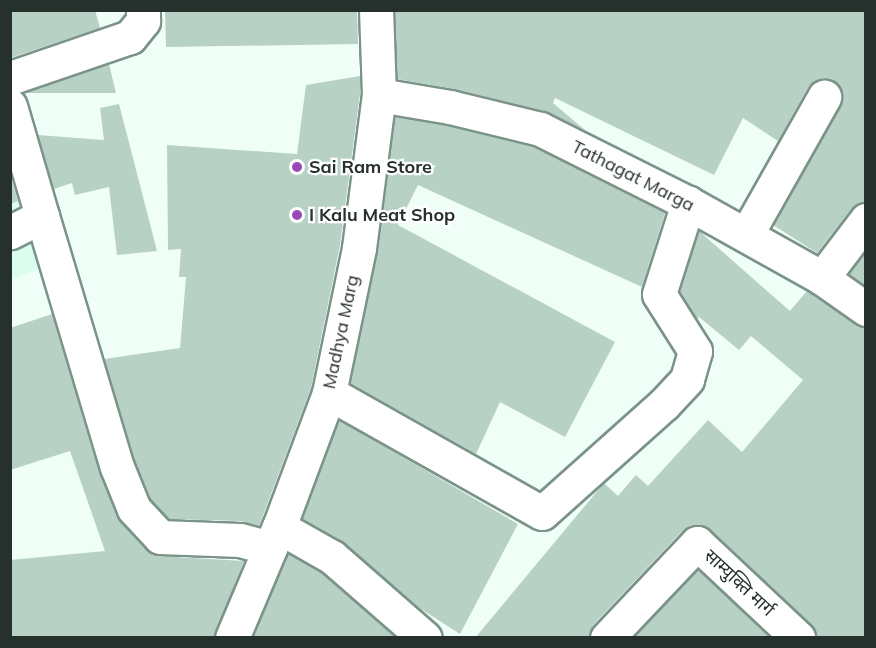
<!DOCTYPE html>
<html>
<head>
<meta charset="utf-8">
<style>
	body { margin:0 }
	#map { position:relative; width:876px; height:648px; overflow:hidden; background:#effff7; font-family:Mulish,"Noto Sans Devanagari",sans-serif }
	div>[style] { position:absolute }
	.built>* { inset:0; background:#dafded }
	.building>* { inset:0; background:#b8d1c5 }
	.roads { filter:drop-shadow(2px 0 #7b9389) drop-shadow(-2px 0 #7b9389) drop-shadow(0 2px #7b9389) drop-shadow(0 -2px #7b9389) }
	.minor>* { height:33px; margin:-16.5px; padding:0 16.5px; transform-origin:16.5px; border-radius:16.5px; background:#fff }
	.dots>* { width:16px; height:16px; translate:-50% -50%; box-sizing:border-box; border:3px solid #fff; border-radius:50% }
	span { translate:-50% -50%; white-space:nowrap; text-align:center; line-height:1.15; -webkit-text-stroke:4.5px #fff; paint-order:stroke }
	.poi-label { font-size:18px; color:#26302c; font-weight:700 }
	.left { translate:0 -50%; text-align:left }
	.street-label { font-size:18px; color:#26302c }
	.frame { position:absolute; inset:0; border:12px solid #26302c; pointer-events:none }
</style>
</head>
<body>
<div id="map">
	<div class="built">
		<div style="clip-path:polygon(10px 182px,44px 267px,11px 280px,10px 280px)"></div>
	</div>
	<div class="building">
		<div style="clip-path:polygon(10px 10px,95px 10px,100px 28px,10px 58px)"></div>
		<div style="clip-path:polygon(165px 10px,357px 10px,358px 44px,166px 47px)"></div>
		<div style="clip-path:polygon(395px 10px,866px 10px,866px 202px,851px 209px,817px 253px,773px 225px,840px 106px,843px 97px,840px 88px,833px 80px,823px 78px,815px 81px,808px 87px,778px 141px,743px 118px,714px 175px,555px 98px,553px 103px,585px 130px,544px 111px,454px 89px,397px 79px)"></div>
		<div style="clip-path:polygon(109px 64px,116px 93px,24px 93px)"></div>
		<div style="clip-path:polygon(360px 76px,360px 94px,340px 245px,311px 388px,259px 526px,241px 521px,168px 519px,150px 499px,135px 461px,104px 359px,180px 348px,186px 277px,179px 277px,181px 249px,168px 250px,167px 145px,297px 154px,306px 85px)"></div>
		<div style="clip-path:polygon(119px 104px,133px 158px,157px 251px,117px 255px,109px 187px,75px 195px,72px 183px,54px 189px,38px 135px,104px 140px,100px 108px)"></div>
		<div style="clip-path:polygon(395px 117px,446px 125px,534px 147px,665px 213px,642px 287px,418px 185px,398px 225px,615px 342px,565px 437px,500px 402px,476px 454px,350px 383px,378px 251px)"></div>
		<div style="clip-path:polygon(10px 175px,18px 201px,10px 204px)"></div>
		<div style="clip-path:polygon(699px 231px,790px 311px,807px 291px,855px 324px,866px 328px,866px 638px,816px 638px,811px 624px,710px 529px,701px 525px,691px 525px,683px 530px,593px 625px,589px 638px,475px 638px,604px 483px,618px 496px,636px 475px,648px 486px,708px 420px,742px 452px,803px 380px,751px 336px,739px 350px,699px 317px,697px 319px,680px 291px)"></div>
		<div style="clip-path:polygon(866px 252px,866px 286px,849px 274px)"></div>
		<div style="clip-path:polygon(52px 314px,99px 472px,120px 522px,146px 550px,158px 556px,244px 561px,214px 638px,10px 638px,10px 560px,105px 551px,70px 451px,10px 470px,10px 328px)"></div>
		<div style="clip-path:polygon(339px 420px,518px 524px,460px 634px,421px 609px,344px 543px,302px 519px)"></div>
		<div style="clip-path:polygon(288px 554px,321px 572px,396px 638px,253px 638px)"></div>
		<div style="clip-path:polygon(698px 569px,770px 638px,633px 638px)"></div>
	</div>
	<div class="roads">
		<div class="minor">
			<div style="left:10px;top:78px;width:127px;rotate:-18.9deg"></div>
			<div style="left:130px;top:37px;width:21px;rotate:-51deg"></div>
			<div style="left:143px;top:21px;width:11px;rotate:-90deg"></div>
			<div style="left:379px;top:95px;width:72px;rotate:9.6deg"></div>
			<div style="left:450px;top:107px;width:93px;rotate:13.7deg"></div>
			<div style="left:540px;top:129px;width:165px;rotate:26.6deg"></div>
			<div style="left:688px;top:203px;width:154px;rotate:29.2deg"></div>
			<div style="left:822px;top:278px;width:54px;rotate:35.2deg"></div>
			<div style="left:10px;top:106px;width:115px;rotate:73.8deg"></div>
			<div style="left:42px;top:216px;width:36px;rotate:153deg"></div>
			<div style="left:42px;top:216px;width:262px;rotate:73.4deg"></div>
			<div style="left:117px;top:467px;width:45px;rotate:68deg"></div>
			<div style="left:134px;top:509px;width:38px;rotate:47deg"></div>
			<div style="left:160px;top:537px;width:80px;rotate:2.1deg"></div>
			<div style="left:240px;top:540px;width:31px;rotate:15deg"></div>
			<div style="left:746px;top:235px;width:159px;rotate:-60.5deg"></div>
			<div style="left:822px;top:278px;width:73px;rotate:-52.8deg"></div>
			<div style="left:329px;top:393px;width:244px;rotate:29.4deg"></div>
			<div style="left:542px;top:513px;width:164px;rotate:-41.8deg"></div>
			<div style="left:664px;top:404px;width:34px;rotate:-47deg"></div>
			<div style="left:687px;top:379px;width:29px;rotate:-74deg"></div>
			<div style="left:695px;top:351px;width:67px;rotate:-122.3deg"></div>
			<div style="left:659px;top:294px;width:96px;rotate:-72.3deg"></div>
			<div style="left:279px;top:527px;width:61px;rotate:29.5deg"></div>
			<div style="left:332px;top:557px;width:123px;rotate:41.1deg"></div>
			<div style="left:232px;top:638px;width:121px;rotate:-67.1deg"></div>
			<div style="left:279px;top:527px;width:143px;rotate:-69.5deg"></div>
			<div style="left:329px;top:393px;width:148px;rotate:-78.3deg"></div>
			<div style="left:359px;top:248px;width:154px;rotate:-82.6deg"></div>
			<div style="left:379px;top:95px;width:85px;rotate:-92deg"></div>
			<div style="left:607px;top:638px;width:131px;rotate:-46.5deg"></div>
			<div style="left:697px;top:543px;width:139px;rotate:43.2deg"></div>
		</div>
	</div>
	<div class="dots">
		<div style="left:297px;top:167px;background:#9c49b8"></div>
		<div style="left:297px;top:215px;background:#9c49b8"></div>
	</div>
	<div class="poi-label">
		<span class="left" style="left:309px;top:167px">Sai Ram Store</span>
		<span class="left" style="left:309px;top:215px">I Kalu Meat Shop</span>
	</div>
	<div class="street-label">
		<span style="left:633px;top:176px;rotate:27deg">Tathagat Marga</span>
		<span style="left:341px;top:332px;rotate:-78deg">Madhya Marg</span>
		<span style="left:739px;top:583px;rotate:43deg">साम्युक्ति मार्ग</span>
	</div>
	<div class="frame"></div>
</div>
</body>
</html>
